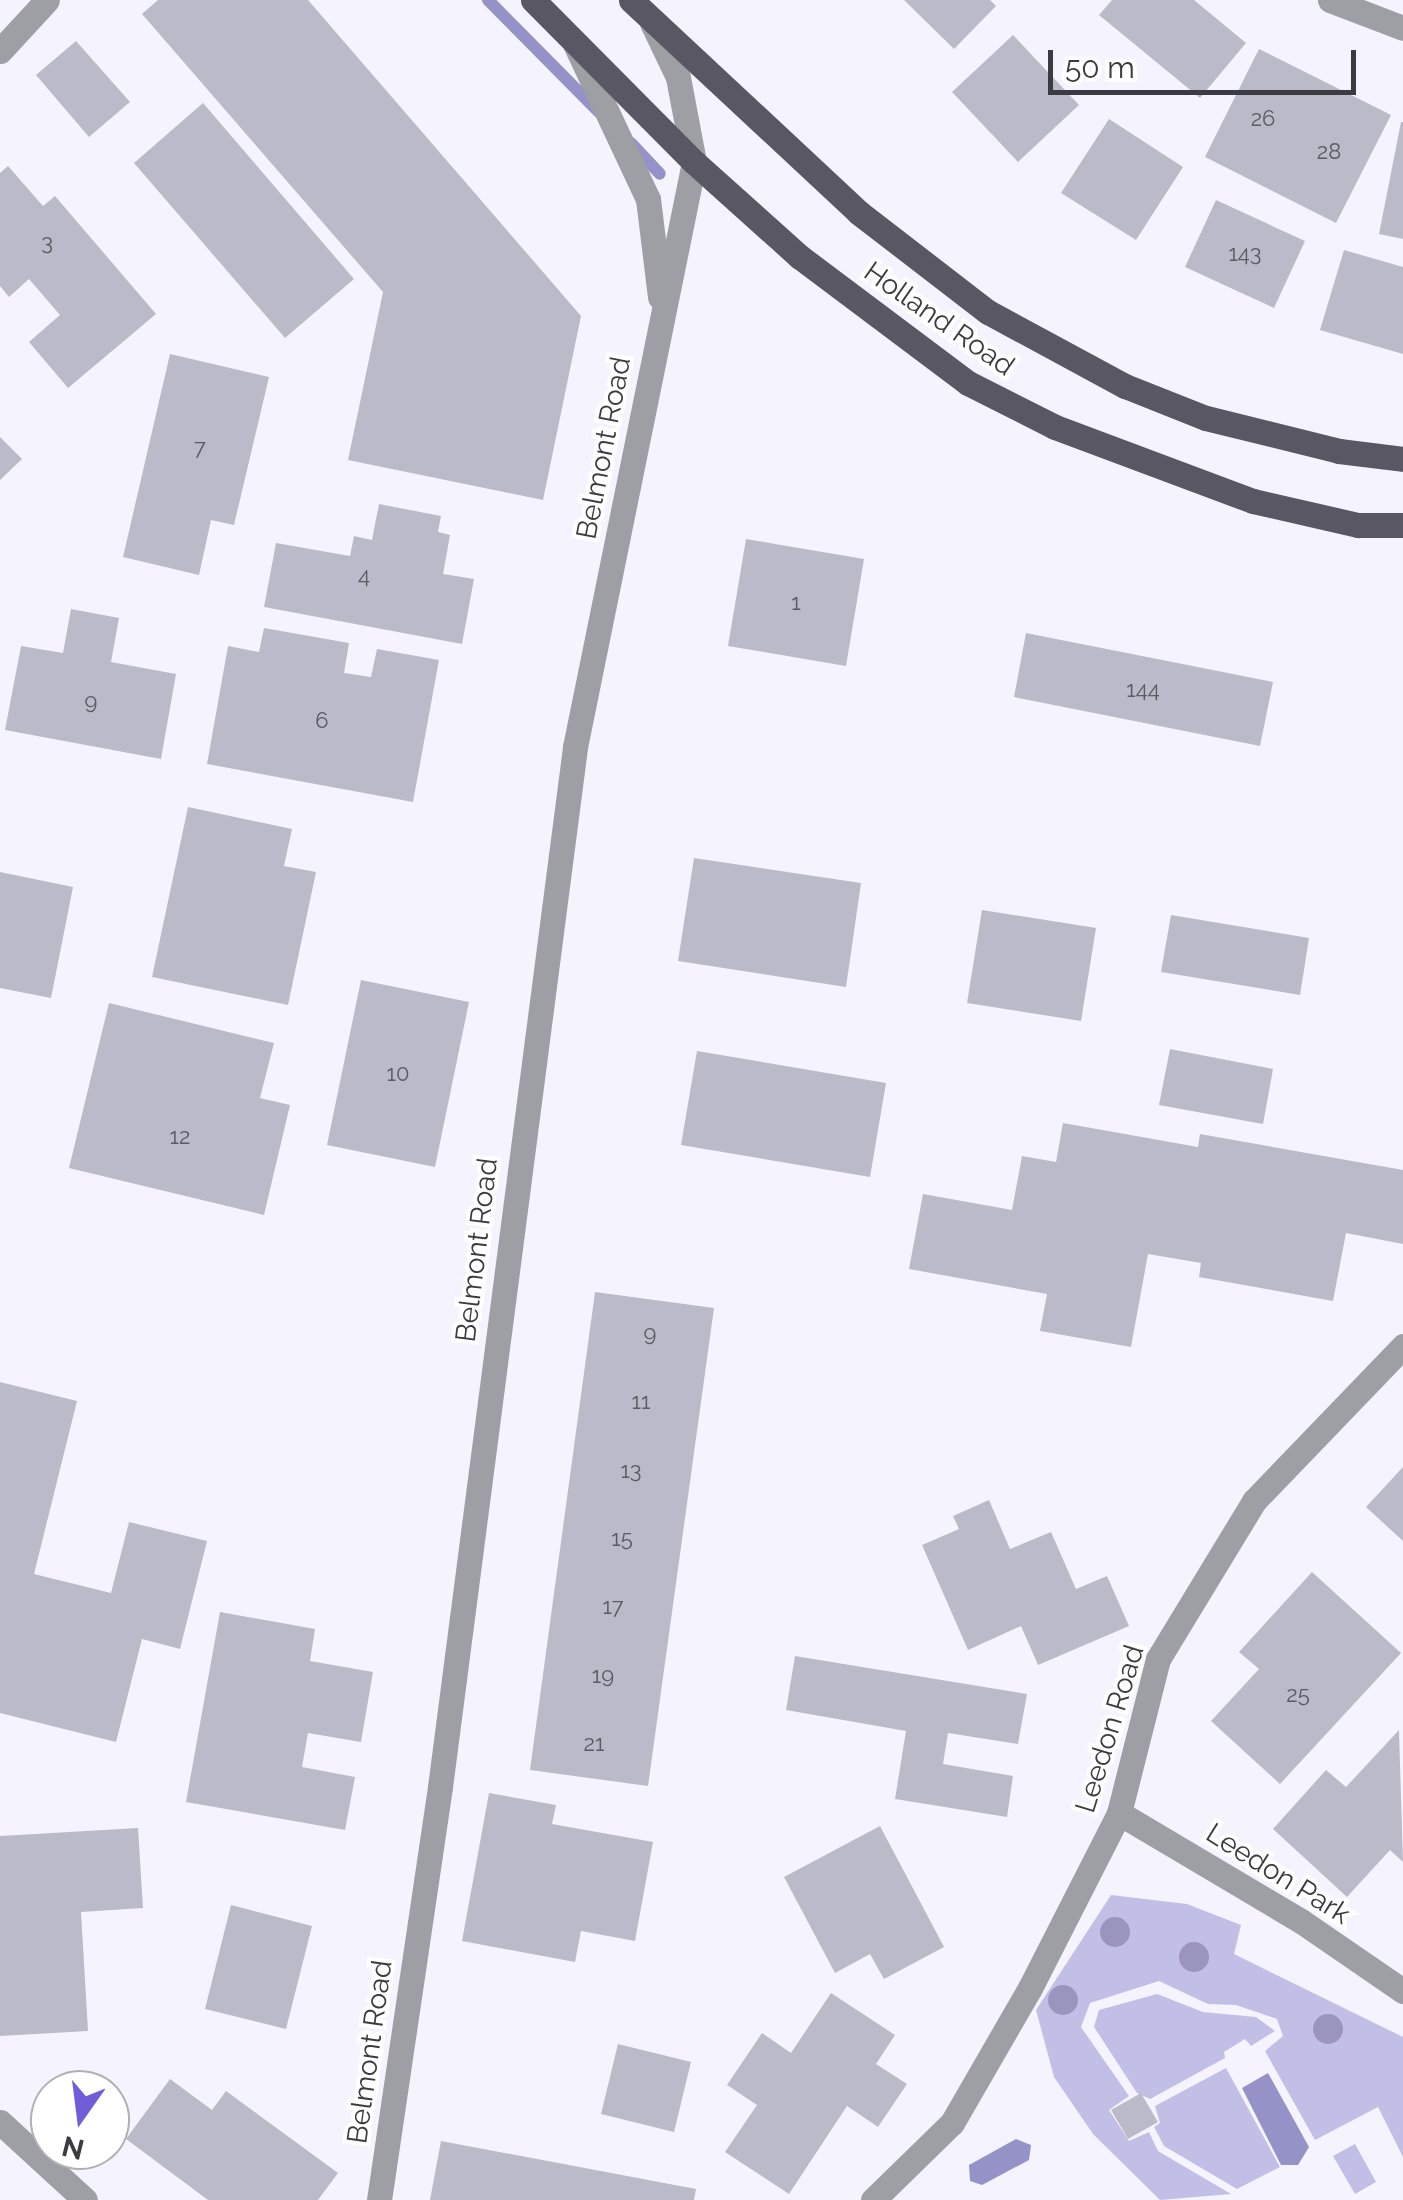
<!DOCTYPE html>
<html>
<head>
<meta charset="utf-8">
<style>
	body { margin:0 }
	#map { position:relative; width:1403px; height:2200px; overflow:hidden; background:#f5f4fe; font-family:Raleway,sans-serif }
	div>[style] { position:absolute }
	.green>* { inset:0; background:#c1bfe6 }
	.water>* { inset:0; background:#9492c6 }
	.stream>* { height:12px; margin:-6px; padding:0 6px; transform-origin:6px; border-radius:6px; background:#9492c6 }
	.building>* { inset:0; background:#babac9 }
	.minor>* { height:25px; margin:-12.5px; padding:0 12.5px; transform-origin:12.5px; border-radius:12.5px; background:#9e9ea5 }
	.major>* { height:25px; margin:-12.5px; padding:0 12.5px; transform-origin:12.5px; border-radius:12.5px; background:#585763 }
	.trees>* { width:30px; height:30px; margin:-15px; border-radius:50%; background:#9a95bf }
	span { translate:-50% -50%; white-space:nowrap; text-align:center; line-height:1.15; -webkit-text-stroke:8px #fff; paint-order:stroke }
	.number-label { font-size:22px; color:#5b5b63 }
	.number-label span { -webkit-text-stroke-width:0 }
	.street-label { font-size:28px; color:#3b3b41 }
	.north { position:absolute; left:30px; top:2070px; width:100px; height:100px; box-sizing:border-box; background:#fff; border:2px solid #b1b1b3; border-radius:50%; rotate:194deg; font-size:28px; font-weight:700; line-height:40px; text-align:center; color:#3b3b41 }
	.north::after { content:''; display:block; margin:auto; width:35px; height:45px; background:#715dd8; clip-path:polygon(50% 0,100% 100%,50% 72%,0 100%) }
	.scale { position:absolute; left:1048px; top:50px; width:308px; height:45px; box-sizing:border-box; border:5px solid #3b3b41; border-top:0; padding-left:12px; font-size:30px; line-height:35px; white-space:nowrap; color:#3b3b41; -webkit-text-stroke:8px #fff; paint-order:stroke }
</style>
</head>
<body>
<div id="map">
	<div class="green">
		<div style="clip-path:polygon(1111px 1895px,1187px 1904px,1241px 1925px,1234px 1954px,1403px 2037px,1403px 2157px,1378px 2107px,1315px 2140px,1265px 2051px,1283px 2036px,1277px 2019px,1236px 2005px,1208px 2004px,1159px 1981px,1090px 2003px,1081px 2027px,1129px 2096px,1109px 2110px,1129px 2141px,1149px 2132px,1158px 2151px,1231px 2194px,1160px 2200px,1093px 2134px,1054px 2077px,1036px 2010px)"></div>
		<div style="clip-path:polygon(1157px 1994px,1203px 2012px,1256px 2017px,1275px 2031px,1251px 2046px,1245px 2039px,1224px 2052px,1225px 2058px,1150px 2099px,1137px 2093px,1094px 2027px,1099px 2010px)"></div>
		<div style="clip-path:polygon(1226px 2068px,1280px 2167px,1237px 2189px,1164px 2146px,1154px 2127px,1160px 2123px,1155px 2106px)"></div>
		<div style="clip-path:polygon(1355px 2144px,1376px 2182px,1355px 2194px,1333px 2156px)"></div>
	</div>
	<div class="water">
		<div style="clip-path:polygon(1268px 2073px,1309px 2147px,1298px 2165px,1281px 2165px,1242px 2088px)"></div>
		<div style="clip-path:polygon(1016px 2139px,1031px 2145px,1029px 2160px,982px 2185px,970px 2181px,969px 2165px)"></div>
	</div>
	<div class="stream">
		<div style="left:488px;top:0;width:158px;rotate:45.3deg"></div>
		<div style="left:631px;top:143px;width:42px;rotate:46.9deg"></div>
	</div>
	<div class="building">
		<div style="clip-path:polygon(158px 0,308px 0,581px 316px,543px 500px,348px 460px,383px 292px,142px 14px)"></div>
		<div style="clip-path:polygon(904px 0,990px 0,996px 6px,954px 49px)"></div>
		<div style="clip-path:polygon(1112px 0,1194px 0,1246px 43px,1200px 98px,1099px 15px)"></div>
		<div style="clip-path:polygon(1013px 35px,1079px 105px,1018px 162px,952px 92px)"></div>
		<div style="clip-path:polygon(76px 41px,130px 102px,89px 137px,36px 75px)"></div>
		<div style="clip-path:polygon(1259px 49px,1391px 115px,1336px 223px,1205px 157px)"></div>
		<div style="clip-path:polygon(203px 103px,354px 279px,285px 338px,134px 163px)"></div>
		<div style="clip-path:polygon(1109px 119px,1183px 167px,1136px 240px,1061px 193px)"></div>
		<div style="clip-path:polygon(1401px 122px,1403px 122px,1403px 239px,1379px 234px)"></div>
		<div style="clip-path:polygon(8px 166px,43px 206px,55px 196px,156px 314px,68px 388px,29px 342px,60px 315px,29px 279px,9px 297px,0 286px,0 173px)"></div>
		<div style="clip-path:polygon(1216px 200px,1305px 241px,1274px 308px,1185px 267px)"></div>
		<div style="clip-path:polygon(1344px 250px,1403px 267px,1403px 354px,1320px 330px)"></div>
		<div style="clip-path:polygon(170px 354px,269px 377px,234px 525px,211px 520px,199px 575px,123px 557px)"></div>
		<div style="clip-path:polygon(0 437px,22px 459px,0 480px)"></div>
		<div style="clip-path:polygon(379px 504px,441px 516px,438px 532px,450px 535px,443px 574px,474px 579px,462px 644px,264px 607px,276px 543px,350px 556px,354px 536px,372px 540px)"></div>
		<div style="clip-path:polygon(746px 539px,864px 559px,846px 666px,728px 646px)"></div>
		<div style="clip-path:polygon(71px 609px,119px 618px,111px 662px,176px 674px,161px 759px,5px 730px,21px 646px,63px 653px)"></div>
		<div style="clip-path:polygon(264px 628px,349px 643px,344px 673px,371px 677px,377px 649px,439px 660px,413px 802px,207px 764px,228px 646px,259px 652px)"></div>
		<div style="clip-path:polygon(1026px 633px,1273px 682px,1260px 746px,1014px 697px)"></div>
		<div style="clip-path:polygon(188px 807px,292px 829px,284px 866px,316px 872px,288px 1005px,152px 977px)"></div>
		<div style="clip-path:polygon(694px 858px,861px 883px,846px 987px,678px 961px)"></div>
		<div style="clip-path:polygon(0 872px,73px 887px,51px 998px,0 988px)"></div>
		<div style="clip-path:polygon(982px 910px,1096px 928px,1081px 1021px,967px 1003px)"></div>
		<div style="clip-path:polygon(1171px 915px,1309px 938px,1300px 995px,1161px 972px)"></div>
		<div style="clip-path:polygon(361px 980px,469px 1002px,435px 1167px,327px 1145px)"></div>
		<div style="clip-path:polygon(109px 1003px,274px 1043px,260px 1098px,290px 1105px,264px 1215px,69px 1168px)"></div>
		<div style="clip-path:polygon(1170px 1049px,1273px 1069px,1263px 1124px,1159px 1105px)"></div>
		<div style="clip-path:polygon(697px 1051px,886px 1083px,870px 1177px,681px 1145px)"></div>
		<div style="clip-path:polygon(1063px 1123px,1198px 1147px,1200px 1134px,1403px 1170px,1403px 1244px,1346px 1233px,1333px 1301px,1199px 1277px,1201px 1263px,1148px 1254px,1131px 1347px,1040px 1331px,1047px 1294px,909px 1269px,923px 1194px,1012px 1210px,1022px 1156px,1056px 1162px)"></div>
		<div style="clip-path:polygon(595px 1292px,714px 1308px,648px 1786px,530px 1770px)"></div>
		<div style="clip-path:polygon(0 1382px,77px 1401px,34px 1574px,111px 1593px,129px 1522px,207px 1541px,180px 1649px,142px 1639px,116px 1742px,0 1713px)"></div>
		<div style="clip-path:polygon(1403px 1467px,1403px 1541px,1366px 1507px)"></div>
		<div style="clip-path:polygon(989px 1500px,1010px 1549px,1051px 1532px,1076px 1589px,1107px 1576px,1129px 1626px,1038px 1665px,1021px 1626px,968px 1650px,922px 1545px,959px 1529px,953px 1516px)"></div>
		<div style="clip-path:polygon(1312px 1572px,1401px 1653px,1280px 1784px,1211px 1721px,1259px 1669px,1239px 1652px)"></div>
		<div style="clip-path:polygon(220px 1612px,315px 1629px,310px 1661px,373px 1672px,361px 1742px,308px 1733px,302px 1767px,355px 1777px,345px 1830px,186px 1802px)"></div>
		<div style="clip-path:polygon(795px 1656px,1027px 1694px,1018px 1744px,948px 1733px,943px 1764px,1013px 1776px,1007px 1817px,895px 1799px,906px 1731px,786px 1710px)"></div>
		<div style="clip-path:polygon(1399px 1730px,1403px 1862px,1390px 1850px,1347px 1897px,1273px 1829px,1326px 1770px,1346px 1787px)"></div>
		<div style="clip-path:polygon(489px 1793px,556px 1805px,552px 1824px,653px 1842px,635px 1941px,581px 1931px,575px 1962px,462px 1941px)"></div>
		<div style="clip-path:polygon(880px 1826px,944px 1947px,884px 1979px,870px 1954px,835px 1973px,784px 1877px)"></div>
		<div style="clip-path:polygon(138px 1828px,143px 1908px,81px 1912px,88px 2031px,0 2036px,0 1836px)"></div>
		<div style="clip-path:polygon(231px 1905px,312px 1926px,286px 2029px,205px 2009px)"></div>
		<div style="clip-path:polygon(831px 1993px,895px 2035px,876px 2064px,907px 2084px,878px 2127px,847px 2106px,789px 2194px,725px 2152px,757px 2105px,727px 2085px,762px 2033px,791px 2053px)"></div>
		<div style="clip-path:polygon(618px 2044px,691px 2062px,674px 2132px,601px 2114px)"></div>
		<div style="clip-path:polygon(170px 2079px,212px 2110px,226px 2091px,338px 2173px,318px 2200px,208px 2200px,126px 2139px)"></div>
		<div style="clip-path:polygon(1141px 2093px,1158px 2122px,1128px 2139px,1111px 2110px)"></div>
		<div style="clip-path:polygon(441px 2141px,696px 2189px,694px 2200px,430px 2200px)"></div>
	</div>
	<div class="minor">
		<div style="left:1330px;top:0;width:78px;rotate:21deg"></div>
		<div style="left:575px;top:44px;width:171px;rotate:64.8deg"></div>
		<div style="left:648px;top:199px;width:99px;rotate:83deg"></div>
		<div style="left:0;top:51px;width:69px;rotate:-47.3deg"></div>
		<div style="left:1119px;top:1813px;width:212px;rotate:30.7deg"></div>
		<div style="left:1301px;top:1921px;width:124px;rotate:34.5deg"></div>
		<div style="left:0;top:2122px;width:115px;rotate:42.5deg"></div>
		<div style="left:379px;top:2200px;width:417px;rotate:-81.6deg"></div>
		<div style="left:440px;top:1787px;width:1049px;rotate:-82.6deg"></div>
		<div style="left:575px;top:747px;width:597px;rotate:-78.5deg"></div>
		<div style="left:694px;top:162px;width:86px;rotate:-100.7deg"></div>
		<div style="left:678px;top:77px;width:60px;rotate:-115.7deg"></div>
		<div style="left:873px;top:2200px;width:110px;rotate:-44.3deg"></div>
		<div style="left:952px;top:2123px;width:156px;rotate:-60deg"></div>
		<div style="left:1030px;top:1988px;width:196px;rotate:-63deg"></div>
		<div style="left:1119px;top:1813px;width:159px;rotate:-75.8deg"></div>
		<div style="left:1158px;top:1659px;width:185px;rotate:-58.7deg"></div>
		<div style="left:1254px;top:1501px;width:215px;rotate:-46.1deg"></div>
	</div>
	<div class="major">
		<div style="left:533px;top:0;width:228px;rotate:45.2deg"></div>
		<div style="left:694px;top:162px;width:142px;rotate:41.9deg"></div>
		<div style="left:800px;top:257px;width:210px;rotate:36.9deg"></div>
		<div style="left:968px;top:383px;width:97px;rotate:26.8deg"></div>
		<div style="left:1055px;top:427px;width:211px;rotate:20.5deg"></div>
		<div style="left:1253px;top:501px;width:108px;rotate:12.9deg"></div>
		<div style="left:1358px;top:525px;width:45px"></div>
		<div style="left:631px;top:0;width:311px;rotate:43deg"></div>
		<div style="left:858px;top:212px;width:164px;rotate:37.6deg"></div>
		<div style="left:988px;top:312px;width:156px;rotate:28.4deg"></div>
		<div style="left:1125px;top:386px;width:87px;rotate:21.6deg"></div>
		<div style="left:1206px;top:418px;width:137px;rotate:13.9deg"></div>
		<div style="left:1339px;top:451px;width:64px;rotate:7.1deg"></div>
	</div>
	<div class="trees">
		<div style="left:1115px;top:1932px"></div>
		<div style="left:1194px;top:1957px"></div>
		<div style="left:1063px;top:2000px"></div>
		<div style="left:1328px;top:2029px"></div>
	</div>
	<div class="number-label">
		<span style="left:1263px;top:119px">26</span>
		<span style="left:1329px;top:152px">28</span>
		<span style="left:47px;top:243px">3</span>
		<span style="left:1245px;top:254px">143</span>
		<span style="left:200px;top:448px">7</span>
		<span style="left:364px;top:576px">4</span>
		<span style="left:796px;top:603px">1</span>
		<span style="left:1143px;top:690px">144</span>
		<span style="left:91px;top:702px">9</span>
		<span style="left:322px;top:721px">6</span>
		<span style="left:398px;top:1074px">10</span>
		<span style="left:180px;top:1137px">12</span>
		<span style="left:650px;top:1334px">9</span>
		<span style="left:641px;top:1402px">11</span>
		<span style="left:631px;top:1471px">13</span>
		<span style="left:622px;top:1539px">15</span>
		<span style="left:613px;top:1607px">17</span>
		<span style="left:603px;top:1676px">19</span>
		<span style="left:1298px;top:1695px">25</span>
		<span style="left:594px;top:1744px">21</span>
	</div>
	<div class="street-label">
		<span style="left:939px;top:319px;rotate:35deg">Holland Road</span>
		<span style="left:604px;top:448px;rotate:-79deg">Belmont Road</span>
		<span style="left:477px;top:1250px;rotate:-83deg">Belmont Road</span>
		<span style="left:1110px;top:1729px;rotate:-73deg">Leedon Road</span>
		<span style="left:1278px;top:1874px;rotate:32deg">Leedon Park</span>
		<span style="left:370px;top:2052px;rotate:-82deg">Belmont Road</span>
	</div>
	<div class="north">N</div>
	<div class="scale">50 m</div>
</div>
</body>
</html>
